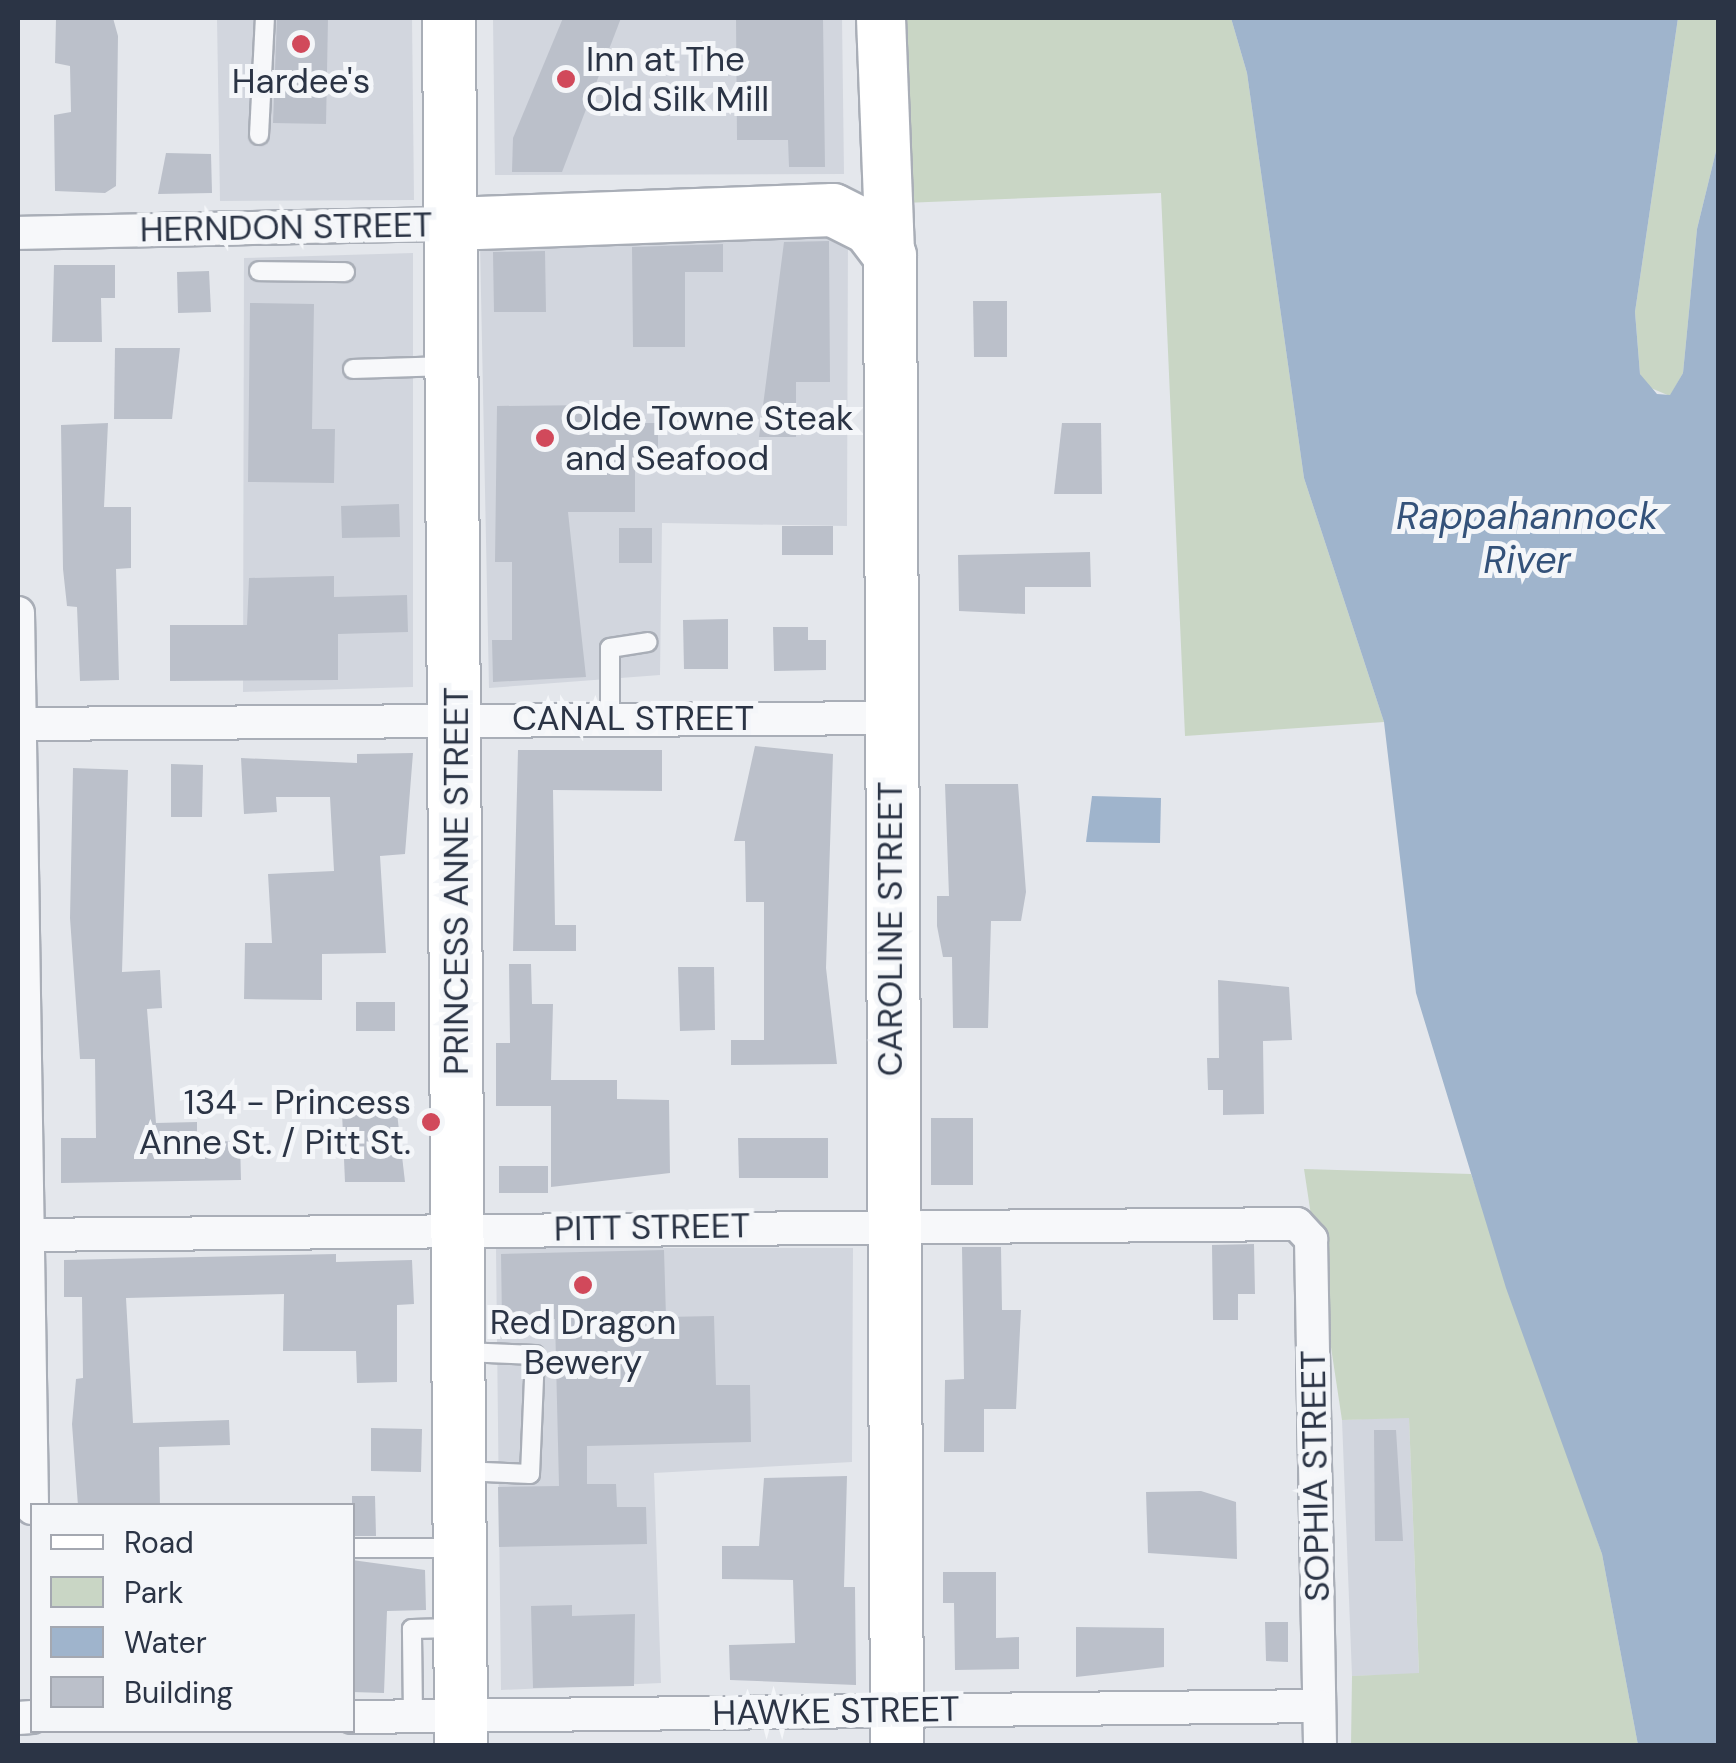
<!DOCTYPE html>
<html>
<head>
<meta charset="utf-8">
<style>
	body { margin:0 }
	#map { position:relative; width:1736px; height:1763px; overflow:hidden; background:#e4e7ec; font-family:"DM Sans",sans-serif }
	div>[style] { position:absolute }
	.built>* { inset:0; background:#d2d6de }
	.green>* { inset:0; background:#c9d6c5 }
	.water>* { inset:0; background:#9fb4cc }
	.building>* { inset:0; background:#bbc0ca }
	.roads { filter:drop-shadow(2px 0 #a9aeb7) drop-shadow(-2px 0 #a9aeb7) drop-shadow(0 2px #a9aeb7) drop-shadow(0 -2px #a9aeb7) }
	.lane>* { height:18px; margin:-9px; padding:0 9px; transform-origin:9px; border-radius:9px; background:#f7f8fa }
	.street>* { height:32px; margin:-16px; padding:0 16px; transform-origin:16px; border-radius:16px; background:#f7f8fa }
	.secondary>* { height:48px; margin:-24px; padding:0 24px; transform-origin:24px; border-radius:24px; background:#fff }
	.primary>* { height:52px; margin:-26px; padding:0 26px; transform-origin:26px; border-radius:26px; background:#fff }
	.dots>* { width:28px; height:28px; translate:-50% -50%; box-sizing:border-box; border:5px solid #f4f6f9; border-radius:50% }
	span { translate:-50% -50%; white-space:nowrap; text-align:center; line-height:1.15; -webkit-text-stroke:10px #f4f6f9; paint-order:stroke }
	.poi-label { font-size:35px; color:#2b3445 }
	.left { translate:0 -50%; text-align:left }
	.right { translate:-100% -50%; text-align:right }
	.street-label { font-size:35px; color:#2b3445 }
	.water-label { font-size:38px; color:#34527a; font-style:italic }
	.frame { position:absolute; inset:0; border:20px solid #2b3445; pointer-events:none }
	.legend { position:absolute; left:30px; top:1503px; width:325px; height:230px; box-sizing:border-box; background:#f4f6f9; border:2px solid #a4a8b1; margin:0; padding:12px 18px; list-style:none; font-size:30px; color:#2b3445 }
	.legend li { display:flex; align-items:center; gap:20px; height:50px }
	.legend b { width:50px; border:2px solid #a4a8b1 }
</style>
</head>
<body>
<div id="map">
	<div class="built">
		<div style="clip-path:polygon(217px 18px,412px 18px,414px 200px,220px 201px)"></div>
		<div style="clip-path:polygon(493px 18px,842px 18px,844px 174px,495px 175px)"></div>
		<div style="clip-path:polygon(848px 232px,847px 526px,662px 523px,660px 675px,489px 688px,480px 244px)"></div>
		<div style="clip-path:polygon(413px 253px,413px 687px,243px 692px,244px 258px)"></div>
		<div style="clip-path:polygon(496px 1248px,853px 1248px,852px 1462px,654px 1473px,661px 1683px,501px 1690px)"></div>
		<div style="clip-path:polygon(1409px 1417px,1419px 1674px,1352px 1676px,1342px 1420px)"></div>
	</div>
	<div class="green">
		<div style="clip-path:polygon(904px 18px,1231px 18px,1247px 73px,1304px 478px,1384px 722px,1185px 736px,1161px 193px,903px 203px)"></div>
		<div style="clip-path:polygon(1678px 18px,1718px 18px,1718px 143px,1697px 229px,1683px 373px,1670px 396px,1646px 386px,1640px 374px,1635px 312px)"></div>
		<div style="clip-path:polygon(1304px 1169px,1471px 1174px,1602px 1554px,1638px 1745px,1351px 1745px,1352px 1676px,1419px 1673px,1409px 1418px,1342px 1420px)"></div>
	</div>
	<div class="water">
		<div style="clip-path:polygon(1231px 18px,1678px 18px,1635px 312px,1640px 374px,1657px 394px,1670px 395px,1683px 373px,1697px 229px,1718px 143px,1718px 1745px,1638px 1745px,1602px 1554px,1506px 1288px,1416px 993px,1384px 722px,1304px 478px,1247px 73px)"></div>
		<div style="clip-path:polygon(1092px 796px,1161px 798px,1160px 843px,1086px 842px)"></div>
	</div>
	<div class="building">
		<div style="clip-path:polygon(56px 18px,113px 18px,118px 36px,116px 186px,105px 193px,55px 191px,54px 115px,71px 112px,70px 66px,55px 63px)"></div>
		<div style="clip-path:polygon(277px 18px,328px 18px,326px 124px,273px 123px)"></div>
		<div style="clip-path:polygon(563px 18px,621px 18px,562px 172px,512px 172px,513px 138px)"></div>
		<div style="clip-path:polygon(736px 18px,823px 18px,825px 167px,789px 167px,788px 140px,737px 140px)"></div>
		<div style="clip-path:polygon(166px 153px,211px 154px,212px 193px,158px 194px)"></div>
		<div style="clip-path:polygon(829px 241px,830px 382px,796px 382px,796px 437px,759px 437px,784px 242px)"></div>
		<div style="clip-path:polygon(723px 244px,723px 272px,685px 272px,685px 347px,633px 347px,632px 247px)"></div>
		<div style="clip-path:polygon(545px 251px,546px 312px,494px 312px,493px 252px)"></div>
		<div style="clip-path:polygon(54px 265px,115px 265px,115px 298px,101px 298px,102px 342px,52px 342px)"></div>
		<div style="clip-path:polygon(209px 271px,211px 312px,178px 313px,177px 272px)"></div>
		<div style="clip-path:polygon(973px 301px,1007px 301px,1007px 357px,974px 357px)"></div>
		<div style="clip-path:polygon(250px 303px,314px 304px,312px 429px,335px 429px,334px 483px,248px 482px)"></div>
		<div style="clip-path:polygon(115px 348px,180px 348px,172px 419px,114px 419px)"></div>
		<div style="clip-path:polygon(593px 405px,593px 423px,658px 423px,658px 453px,635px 453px,635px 512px,568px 512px,586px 677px,493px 682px,492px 640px,512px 640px,512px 562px,495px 562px,497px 406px)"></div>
		<div style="clip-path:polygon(108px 423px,104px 507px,131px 507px,131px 568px,116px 569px,119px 680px,80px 681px,77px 607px,67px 606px,63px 569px,61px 425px)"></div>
		<div style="clip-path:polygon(1062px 423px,1101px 423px,1102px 494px,1054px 494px)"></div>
		<div style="clip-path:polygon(399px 504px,400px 537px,342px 538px,341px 506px)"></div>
		<div style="clip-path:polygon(782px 526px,833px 526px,833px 555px,782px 555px)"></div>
		<div style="clip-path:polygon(619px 528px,652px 528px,652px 563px,619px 563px)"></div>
		<div style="clip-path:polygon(1090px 552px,1091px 587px,1025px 587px,1025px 614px,959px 611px,958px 555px)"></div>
		<div style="clip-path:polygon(334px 576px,334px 597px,407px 595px,408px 632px,338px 634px,338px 680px,170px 681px,170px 625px,247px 625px,249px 578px)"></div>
		<div style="clip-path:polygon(728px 619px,728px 669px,684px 669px,683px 620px)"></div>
		<div style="clip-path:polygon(773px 627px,808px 627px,808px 640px,826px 640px,826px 670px,774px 671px)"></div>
		<div style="clip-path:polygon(755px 746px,833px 754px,826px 968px,837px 1064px,731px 1065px,731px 1040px,764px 1040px,764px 902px,746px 902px,745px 841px,734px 841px)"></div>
		<div style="clip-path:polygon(518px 750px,662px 750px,662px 791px,553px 790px,555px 925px,576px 925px,576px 951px,513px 951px)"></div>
		<div style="clip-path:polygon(413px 753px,405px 854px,380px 856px,386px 953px,322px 954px,322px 1000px,244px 999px,245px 943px,272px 943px,268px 874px,334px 871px,330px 797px,276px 797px,277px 812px,244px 814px,241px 758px,357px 763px,357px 754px)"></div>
		<div style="clip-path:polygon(171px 764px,203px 765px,202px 817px,171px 817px)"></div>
		<div style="clip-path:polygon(73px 768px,128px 770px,122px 972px,160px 970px,162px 1008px,147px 1009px,156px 1123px,197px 1122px,197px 1142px,240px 1141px,241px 1180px,61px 1183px,61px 1138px,96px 1138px,95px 1059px,80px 1059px,70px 918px)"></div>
		<div style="clip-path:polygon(945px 784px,1018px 784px,1026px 892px,1021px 921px,991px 921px,988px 1028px,953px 1028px,952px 957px,943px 957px,937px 926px,937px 896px,949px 896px)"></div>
		<div style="clip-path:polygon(509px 964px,531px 964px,532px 1004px,553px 1004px,551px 1080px,617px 1080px,617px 1099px,669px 1100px,670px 1173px,551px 1187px,551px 1106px,496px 1106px,496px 1043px,510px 1043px)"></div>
		<div style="clip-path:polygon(678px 967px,714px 967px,715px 1030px,680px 1031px)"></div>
		<div style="clip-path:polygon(1218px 980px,1289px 987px,1292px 1040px,1263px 1041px,1264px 1114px,1223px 1115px,1223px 1090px,1208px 1090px,1207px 1058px,1219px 1058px)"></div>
		<div style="clip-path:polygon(356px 1002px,395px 1002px,395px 1031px,356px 1031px)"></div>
		<div style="clip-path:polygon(342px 1112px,397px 1113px,405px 1182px,345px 1182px)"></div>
		<div style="clip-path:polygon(931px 1118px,973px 1118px,973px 1185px,931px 1185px)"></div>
		<div style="clip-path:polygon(738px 1138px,828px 1138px,828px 1178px,739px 1178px)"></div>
		<div style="clip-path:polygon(499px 1166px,548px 1166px,548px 1193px,499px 1193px)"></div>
		<div style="clip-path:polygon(1254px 1244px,1255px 1294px,1238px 1294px,1238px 1320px,1213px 1320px,1212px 1245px)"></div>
		<div style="clip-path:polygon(962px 1247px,1001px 1247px,1002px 1310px,1021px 1310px,1016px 1409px,984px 1409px,984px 1452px,944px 1452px,945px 1380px,964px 1379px)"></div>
		<div style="clip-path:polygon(664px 1250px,666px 1317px,714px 1316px,716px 1385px,750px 1385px,751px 1442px,587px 1446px,587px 1484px,616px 1484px,617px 1507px,646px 1507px,647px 1544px,499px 1547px,498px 1487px,559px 1486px,555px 1319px,502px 1320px,501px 1254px)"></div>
		<div style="clip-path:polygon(336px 1254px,336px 1262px,412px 1260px,414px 1304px,397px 1305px,397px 1382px,357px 1383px,356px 1351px,283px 1351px,284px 1294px,126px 1298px,133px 1423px,229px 1420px,230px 1445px,159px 1447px,160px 1506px,78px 1506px,72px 1424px,76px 1379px,83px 1378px,82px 1297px,64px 1297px,64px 1260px)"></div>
		<div style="clip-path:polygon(371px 1428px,422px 1429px,421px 1472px,371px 1471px)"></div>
		<div style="clip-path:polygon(1374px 1430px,1396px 1430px,1403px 1541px,1375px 1541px)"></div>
		<div style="clip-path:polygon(847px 1476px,844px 1587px,855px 1587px,856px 1685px,730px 1680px,729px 1645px,795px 1643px,793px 1580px,722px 1579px,722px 1546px,759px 1546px,764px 1478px)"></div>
		<div style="clip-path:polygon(1201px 1491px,1236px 1502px,1237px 1559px,1148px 1553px,1146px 1492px)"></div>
		<div style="clip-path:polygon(352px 1496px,375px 1496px,376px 1536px,352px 1536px)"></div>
		<div style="clip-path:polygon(352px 1560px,425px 1570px,426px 1610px,387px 1611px,384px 1693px,352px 1692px)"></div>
		<div style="clip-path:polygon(943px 1572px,996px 1572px,996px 1638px,1019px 1637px,1019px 1669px,955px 1670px,954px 1603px,943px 1603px)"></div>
		<div style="clip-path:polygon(572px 1605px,572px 1616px,635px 1614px,634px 1686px,533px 1688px,531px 1606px)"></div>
		<div style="clip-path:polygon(1265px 1622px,1288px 1622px,1288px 1662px,1266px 1661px)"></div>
		<div style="clip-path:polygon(1076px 1627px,1164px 1628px,1164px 1667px,1076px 1677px)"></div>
	</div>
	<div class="roads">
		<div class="lane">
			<div style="left:259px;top:135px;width:117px;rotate:-87.1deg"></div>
			<div style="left:259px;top:271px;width:86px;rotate:0.7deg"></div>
			<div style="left:353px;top:369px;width:94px;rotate:-1.8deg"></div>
			<div style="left:610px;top:719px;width:71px;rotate:-90deg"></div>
			<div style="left:610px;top:648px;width:38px;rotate:-9deg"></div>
			<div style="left:462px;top:1471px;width:68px;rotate:2.5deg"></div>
			<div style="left:530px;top:1474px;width:119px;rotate:-87.6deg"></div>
			<div style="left:535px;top:1355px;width:71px;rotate:-177.6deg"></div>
			<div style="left:352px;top:1548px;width:102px"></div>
			<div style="left:413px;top:1716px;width:87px;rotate:-90.7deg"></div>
			<div style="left:412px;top:1629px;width:43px;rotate:-1.3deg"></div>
		</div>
		<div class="street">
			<div style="left:18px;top:233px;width:433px;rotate:-1.2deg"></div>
			<div style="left:18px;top:613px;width:895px;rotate:89.1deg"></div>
			<div style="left:18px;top:724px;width:871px;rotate:-0.39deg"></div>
			<div style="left:18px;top:1235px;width:1279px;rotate:-0.49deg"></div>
			<div style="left:1297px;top:1224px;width:21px;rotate:47deg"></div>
			<div style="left:1311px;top:1239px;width:507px;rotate:88.98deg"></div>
			<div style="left:352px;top:1717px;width:967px;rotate:-0.65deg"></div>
			<div style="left:18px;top:1718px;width:14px;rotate:-4deg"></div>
		</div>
		<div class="secondary">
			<div style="left:881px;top:18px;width:238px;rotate:87.8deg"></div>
		</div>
		<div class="primary">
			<div style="left:449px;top:18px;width:1728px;rotate:89.6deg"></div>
			<div style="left:451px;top:224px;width:382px;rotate:-2.1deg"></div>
			<div style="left:833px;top:210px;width:40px;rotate:26.6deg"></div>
			<div style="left:869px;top:228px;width:35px;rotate:53deg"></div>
			<div style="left:890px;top:256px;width:1490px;rotate:89.73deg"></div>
		</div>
	</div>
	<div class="dots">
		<div style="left:301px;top:44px;background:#d1495b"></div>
		<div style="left:566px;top:79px;background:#d1495b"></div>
		<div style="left:545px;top:438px;background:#d1495b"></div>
		<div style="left:431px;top:1122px;background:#d1495b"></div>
		<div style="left:583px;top:1285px;background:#d1495b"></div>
	</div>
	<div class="poi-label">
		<span class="left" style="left:586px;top:79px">Inn at The<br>Old Silk Mill</span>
		<span style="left:301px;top:81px">Hardee's</span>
		<span class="left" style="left:565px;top:438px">Olde Towne Steak<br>and Seafood</span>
		<span class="right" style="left:411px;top:1122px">134 - Princess<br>Anne St. / Pitt St.</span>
		<span style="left:583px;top:1342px">Red Dragon<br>Bewery</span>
	</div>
	<div class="street-label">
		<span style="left:286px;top:227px;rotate:-1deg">HERNDON STREET</span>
		<span style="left:633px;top:718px">CANAL STREET</span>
		<span style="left:456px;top:881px;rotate:-90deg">PRINCESS ANNE STREET</span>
		<span style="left:890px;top:929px;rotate:-90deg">CAROLINE STREET</span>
		<span style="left:652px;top:1227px;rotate:-1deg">PITT STREET</span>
		<span style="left:1315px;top:1476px;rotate:-91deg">SOPHIA STREET</span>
		<span style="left:836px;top:1711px;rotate:-1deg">HAWKE STREET</span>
	</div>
	<div class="water-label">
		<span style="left:1527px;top:539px">Rappahannock<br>River</span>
	</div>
	<div class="frame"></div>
	<ul class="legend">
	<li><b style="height:12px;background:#fff"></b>Road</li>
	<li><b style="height:28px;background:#c9d6c5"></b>Park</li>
	<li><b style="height:28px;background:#9fb4cc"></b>Water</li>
	<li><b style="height:28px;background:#bbc0ca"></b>Building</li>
	</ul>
</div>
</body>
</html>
